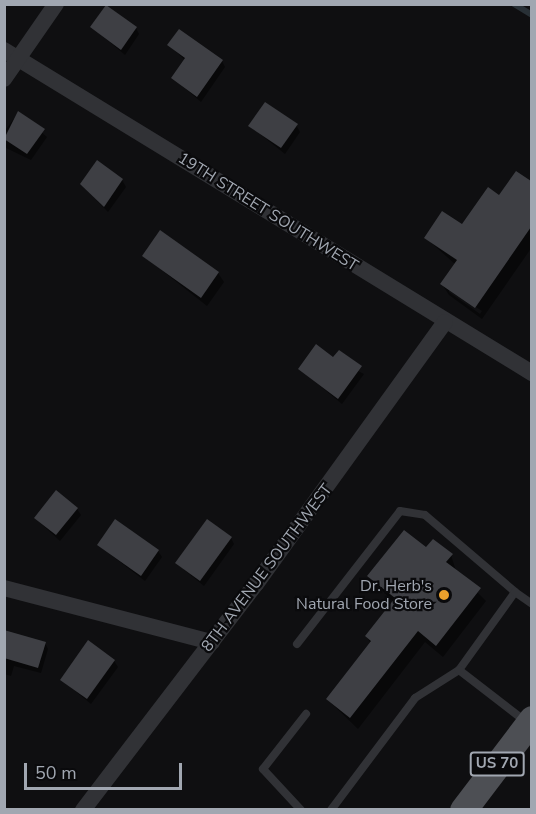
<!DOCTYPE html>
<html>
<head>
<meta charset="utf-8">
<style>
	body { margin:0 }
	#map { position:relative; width:536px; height:814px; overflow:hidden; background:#0f0f11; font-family:"Nunito Sans",sans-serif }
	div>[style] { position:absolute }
	.shadow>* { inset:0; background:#0007 }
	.stream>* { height:6px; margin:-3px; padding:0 3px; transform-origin:3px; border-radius:3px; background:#283036 }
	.building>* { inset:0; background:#3e3f44 }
	.service>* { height:8px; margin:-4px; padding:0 4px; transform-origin:4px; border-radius:4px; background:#313236 }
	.minor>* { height:16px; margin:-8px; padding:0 8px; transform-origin:8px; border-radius:8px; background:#313236 }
	.primary>* { height:27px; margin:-13.5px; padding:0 13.5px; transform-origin:13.5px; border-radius:13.5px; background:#4d4f54 }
	.dots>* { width:16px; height:16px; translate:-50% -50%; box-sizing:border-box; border:3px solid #0a0a0c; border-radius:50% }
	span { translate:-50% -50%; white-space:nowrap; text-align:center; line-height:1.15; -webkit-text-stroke:4.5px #0a0a0c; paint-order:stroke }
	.shield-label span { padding:2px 4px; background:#0a0a0c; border:2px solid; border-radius:4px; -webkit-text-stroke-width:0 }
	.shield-label { font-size:15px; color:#a1a7b1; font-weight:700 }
	.street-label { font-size:16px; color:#a1a7b1 }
	.poi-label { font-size:16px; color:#a1a7b1 }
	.right { translate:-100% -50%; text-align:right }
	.frame { position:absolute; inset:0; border:6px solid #a1a7b1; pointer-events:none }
	.scale { position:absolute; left:24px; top:763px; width:158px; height:27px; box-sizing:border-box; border:3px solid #a1a7b1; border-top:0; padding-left:8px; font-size:18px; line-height:21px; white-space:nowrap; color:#a1a7b1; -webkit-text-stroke:4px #0a0a0c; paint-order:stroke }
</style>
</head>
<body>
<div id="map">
	<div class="shadow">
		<div style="clip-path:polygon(92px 27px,136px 28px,139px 34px,125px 55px)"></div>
		<div style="clip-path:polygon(169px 45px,222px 61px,225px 67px,201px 102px,173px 78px,185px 60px)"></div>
		<div style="clip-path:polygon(18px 113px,47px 137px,31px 160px,4px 147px,4px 132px)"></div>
		<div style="clip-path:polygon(296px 125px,300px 132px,285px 154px,250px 126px)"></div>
		<div style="clip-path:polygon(evenodd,517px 173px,532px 183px,532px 247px,482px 319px,449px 295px,442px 284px,456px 265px,426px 238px,462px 226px,500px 197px,517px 173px,449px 289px,482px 311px,480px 314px,449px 292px,449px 289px)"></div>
		<div style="clip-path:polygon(122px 180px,126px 187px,108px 212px,81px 184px)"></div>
		<div style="clip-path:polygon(144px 256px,218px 273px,224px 282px,207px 306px)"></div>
		<div style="clip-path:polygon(334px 359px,364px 374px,342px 404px,300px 369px)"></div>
		<div style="clip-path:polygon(77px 509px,81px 515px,60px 541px,35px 518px)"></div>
		<div style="clip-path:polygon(231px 538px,234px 544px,204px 586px,176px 563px)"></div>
		<div style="clip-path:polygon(98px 545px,158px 551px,162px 557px,145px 581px)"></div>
		<div style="clip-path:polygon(451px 555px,456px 571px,486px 601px,443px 657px,425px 642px,358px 729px,328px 700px,371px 644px,367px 637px,393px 602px,369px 576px)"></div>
		<div style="clip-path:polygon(4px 633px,45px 643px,48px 649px,41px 673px,14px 666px,11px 676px,4px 674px)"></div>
		<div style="clip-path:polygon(114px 661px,118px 667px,91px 704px,62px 680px)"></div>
	</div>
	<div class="stream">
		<div style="left:514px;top:4px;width:21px;rotate:31deg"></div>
	</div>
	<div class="building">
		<div style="clip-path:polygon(106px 5px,137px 27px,121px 50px,90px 27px)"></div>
		<div style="clip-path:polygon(179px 29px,223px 60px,197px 97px,171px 78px,185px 58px,167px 45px)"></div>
		<div style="clip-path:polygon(265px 102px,298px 124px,281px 148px,248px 126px)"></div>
		<div style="clip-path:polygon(18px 111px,45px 129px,27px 154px,4px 139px)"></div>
		<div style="clip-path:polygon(97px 160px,123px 179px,104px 207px,80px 184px)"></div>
		<div style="clip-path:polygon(516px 171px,531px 181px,531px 227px,475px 308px,440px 284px,457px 260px,424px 238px,442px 211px,462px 224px,488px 187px,499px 195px)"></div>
		<div style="clip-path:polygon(160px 230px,219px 272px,201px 298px,142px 256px)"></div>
		<div style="clip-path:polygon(316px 344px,333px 357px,339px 350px,362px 366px,338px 399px,298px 369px)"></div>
		<div style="clip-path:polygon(56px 490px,78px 508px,56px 535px,34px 518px)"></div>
		<div style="clip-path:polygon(115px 519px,159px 550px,141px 576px,97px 545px)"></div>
		<div style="clip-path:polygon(207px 519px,232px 537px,200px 581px,175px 563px)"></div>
		<div style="clip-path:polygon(404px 530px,426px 547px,433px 539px,453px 554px,446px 562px,481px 588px,436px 646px,418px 631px,350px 718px,326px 699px,371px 641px,365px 636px,395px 598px,367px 576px)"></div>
		<div style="clip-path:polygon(4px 630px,46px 642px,38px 668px,4px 658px)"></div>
		<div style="clip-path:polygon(88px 640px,115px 660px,87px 699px,60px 680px)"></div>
	</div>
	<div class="service">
		<div style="left:297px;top:644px;width:168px;rotate:-52.2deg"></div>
		<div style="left:400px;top:511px;width:25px;rotate:9deg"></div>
		<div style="left:425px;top:515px;width:118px;rotate:40.5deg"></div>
		<div style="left:459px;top:670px;width:96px;rotate:-54.3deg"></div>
		<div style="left:515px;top:592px;width:21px;rotate:35deg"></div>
		<div style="left:301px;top:810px;width:56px;rotate:-132.8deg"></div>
		<div style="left:263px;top:769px;width:70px;rotate:-52deg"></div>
		<div style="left:331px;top:810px;width:140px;rotate:-53.1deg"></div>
		<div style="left:415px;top:698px;width:52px;rotate:-32.5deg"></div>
		<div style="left:459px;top:670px;width:83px;rotate:37.7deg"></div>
	</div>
	<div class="minor">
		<div style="left:4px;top:50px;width:619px;rotate:31.46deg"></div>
		<div style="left:4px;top:79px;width:91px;rotate:-55.3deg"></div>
		<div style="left:4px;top:588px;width:215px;rotate:14.6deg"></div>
		<div style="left:83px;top:810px;width:285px;rotate:-52.6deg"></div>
		<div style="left:256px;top:584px;width:323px;rotate:-54.2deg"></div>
	</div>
	<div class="primary">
		<div style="left:463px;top:810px;width:114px;rotate:-52.8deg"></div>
	</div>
	<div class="dots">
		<div style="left:444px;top:595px;background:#eca12c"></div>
	</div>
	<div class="shield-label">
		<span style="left:497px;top:764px">US 70</span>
	</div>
	<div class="street-label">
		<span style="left:268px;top:212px;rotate:32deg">19TH STREET SOUTHWEST</span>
		<span style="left:267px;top:568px;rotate:-53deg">8TH AVENUE SOUTHWEST</span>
	</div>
	<div class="poi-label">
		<span class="right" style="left:432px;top:595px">Dr. Herb's<br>Natural Food Store</span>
	</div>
	<div class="frame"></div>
	<div class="scale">50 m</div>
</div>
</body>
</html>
